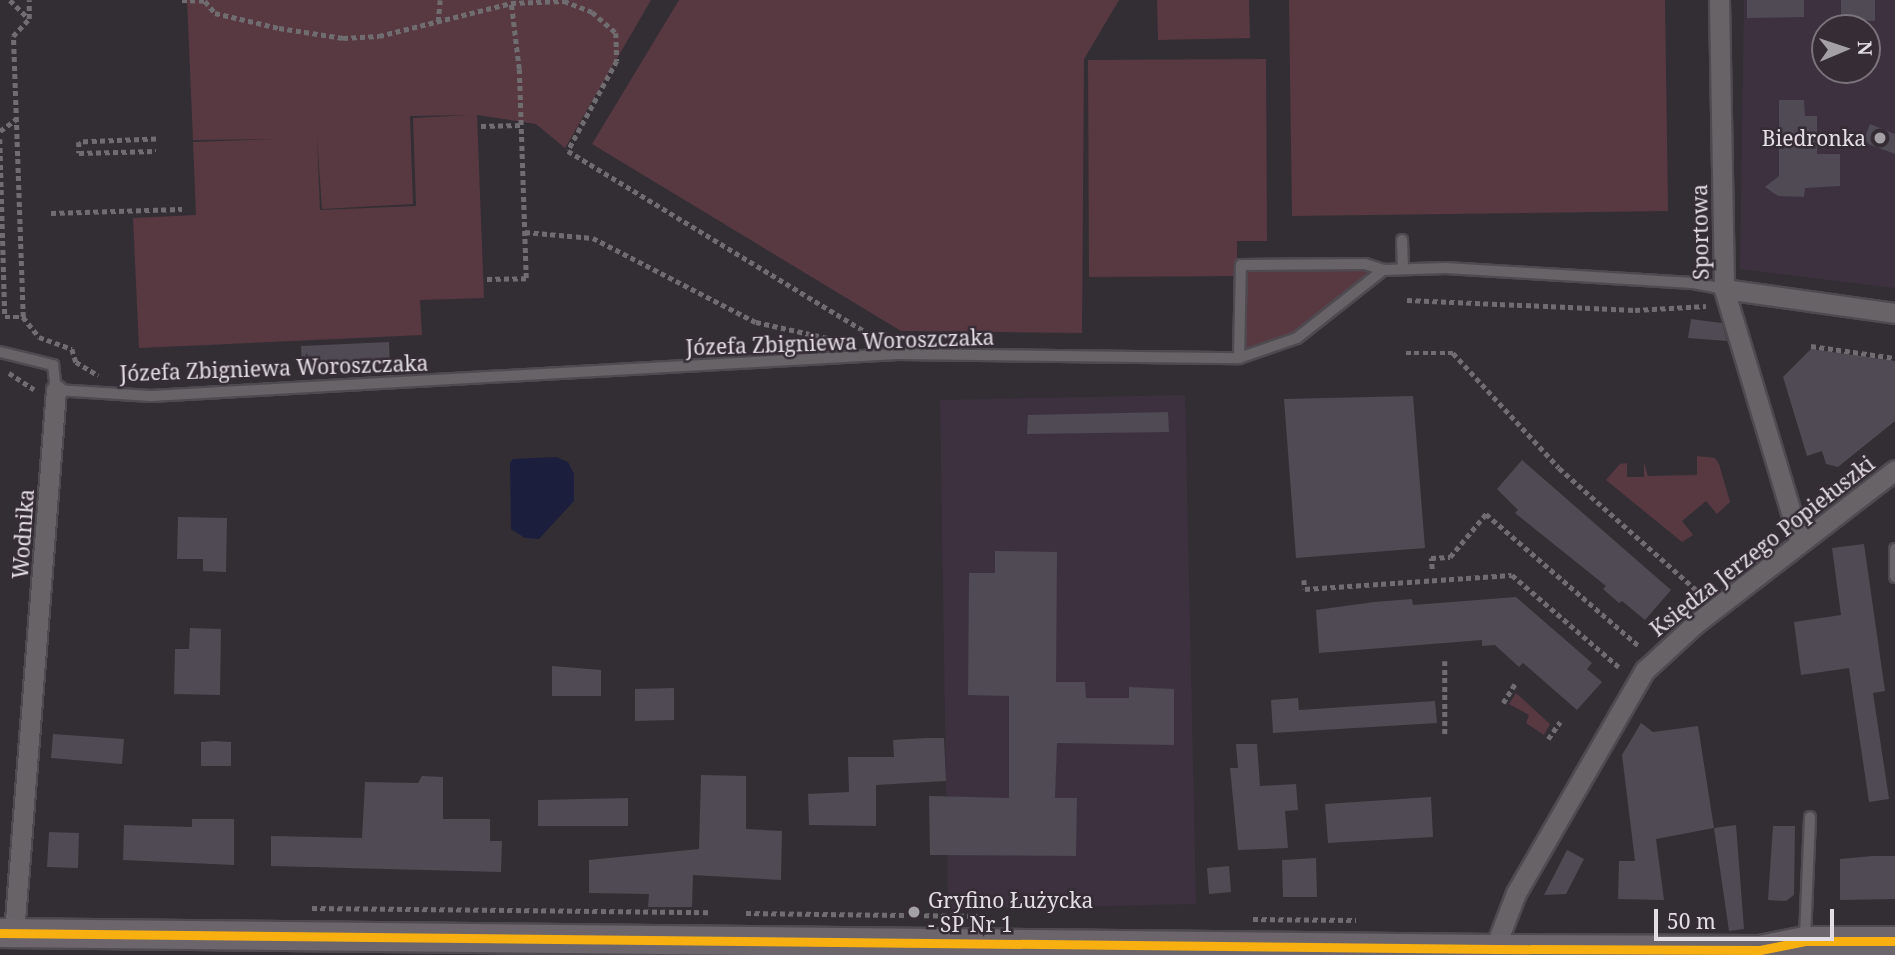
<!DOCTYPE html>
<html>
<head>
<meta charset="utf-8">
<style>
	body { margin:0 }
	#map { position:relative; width:1895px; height:955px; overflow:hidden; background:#332e34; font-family:"Noto Serif",serif }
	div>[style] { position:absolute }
	.built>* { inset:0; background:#3d3140 }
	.green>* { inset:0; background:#583941 }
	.water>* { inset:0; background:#1c1e3e }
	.building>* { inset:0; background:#4f4a54 }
	.path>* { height:4.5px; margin-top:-2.25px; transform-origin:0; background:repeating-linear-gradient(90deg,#706d70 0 5px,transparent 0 8.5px) }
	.roads { filter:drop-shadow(2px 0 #4f4a50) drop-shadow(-2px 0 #4f4a50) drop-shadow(0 2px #4f4a50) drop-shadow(0 -2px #4f4a50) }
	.lane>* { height:10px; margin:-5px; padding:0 5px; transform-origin:5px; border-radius:5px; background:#676367 }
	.street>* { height:19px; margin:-9.5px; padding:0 9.5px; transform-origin:9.5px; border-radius:9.5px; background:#676367 }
	.secondary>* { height:28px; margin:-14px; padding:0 14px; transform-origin:14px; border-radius:14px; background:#6c656b }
	.bus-1>* { height:9px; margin:-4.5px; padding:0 4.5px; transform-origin:4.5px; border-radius:4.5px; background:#f8b010 }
	.dots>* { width:19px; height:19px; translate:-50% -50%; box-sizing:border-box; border:4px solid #352c36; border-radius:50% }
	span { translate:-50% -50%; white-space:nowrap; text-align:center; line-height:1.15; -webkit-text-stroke:5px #352c36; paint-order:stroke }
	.poi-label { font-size:21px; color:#e3dde4 }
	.right { translate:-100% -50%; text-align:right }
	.left { translate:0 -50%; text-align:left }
	.street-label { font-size:21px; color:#e3dde4 }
	.north { position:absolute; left:1811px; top:14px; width:70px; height:70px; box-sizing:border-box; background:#352c36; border:2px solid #7b737c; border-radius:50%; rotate:88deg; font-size:19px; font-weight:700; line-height:28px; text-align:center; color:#e3dde4 }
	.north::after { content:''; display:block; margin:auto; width:24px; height:32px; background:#a5a0a6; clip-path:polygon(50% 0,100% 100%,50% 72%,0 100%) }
	.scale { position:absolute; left:1654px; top:909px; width:180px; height:32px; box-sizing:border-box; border:4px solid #e3dde4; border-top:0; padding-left:9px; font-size:21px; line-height:24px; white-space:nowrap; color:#e3dde4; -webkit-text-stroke:5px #352c36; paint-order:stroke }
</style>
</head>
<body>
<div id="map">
	<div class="built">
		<div style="clip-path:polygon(evenodd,1744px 0,1895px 0,1895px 288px,1740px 269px,1744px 0,1825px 28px,1867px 28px,1867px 70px,1825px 70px,1825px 28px)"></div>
		<div style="clip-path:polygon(1185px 395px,1196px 904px,948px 909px,940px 400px)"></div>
	</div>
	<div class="green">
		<div style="clip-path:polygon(evenodd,187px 0,651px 0,565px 148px,536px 124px,477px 115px,484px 298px,420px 300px,422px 335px,139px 348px,133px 218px,196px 215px,193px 142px,276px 139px,193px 140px,187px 0,472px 115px,413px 118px,416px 206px,320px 210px,317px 137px,322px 209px,413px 204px,410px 116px,472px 115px)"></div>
		<div style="clip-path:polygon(679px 0,1119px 0,1084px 59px,1082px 333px,901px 331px,592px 144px)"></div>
		<div style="clip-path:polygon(1157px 0,1249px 0,1250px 38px,1158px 40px)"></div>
		<div style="clip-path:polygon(1289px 0,1665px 0,1668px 211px,1292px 216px)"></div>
		<div style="clip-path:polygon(1266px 59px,1267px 241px,1237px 241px,1237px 276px,1089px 277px,1088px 60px)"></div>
		<div style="clip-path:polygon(1365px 264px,1383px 270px,1297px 338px,1239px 358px,1241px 265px)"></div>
		<div style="clip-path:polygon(1697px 456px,1715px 458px,1719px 464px,1730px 502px,1717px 514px,1706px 501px,1682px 521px,1693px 535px,1682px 542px,1606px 480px,1620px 464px,1627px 463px,1627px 477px,1644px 477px,1644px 462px,1648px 476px,1697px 475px)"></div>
		<div style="clip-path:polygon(1516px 693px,1550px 724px,1544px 735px,1526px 723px,1529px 715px,1509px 704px)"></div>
	</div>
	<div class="water">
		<div style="clip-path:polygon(556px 457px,568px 462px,574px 474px,574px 501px,539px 539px,525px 538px,511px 529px,510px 463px,513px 459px)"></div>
	</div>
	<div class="building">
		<div style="clip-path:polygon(1747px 0,1804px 0,1804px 17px,1747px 18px)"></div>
		<div style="clip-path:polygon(1841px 0,1875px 0,1875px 21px,1841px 20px)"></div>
		<div style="clip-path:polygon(1779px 100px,1804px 100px,1805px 116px,1817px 116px,1817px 154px,1840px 154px,1840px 186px,1805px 188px,1804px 197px,1778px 196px,1765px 187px,1779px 176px)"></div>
		<div style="clip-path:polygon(1870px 124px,1895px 134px,1895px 154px,1863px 142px)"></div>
		<div style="clip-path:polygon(1691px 319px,1722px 323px,1727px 341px,1688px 338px)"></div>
		<div style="clip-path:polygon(389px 342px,390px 366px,302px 370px,301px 346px)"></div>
		<div style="clip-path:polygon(1811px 349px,1895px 361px,1895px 421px,1838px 467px,1826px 464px,1822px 451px,1807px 456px,1783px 377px)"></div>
		<div style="clip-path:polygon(1413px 396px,1425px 548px,1296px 558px,1284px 399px)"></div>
		<div style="clip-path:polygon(1168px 412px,1169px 432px,1027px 434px,1028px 415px)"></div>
		<div style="clip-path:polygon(1522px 460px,1671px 590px,1645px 620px,1622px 601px,1619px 603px,1603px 589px,1606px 586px,1515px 513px,1518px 510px,1497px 489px)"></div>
		<div style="clip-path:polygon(178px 517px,227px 518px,226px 572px,203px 571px,203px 559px,177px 559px)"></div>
		<div style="clip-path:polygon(1864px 544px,1885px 691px,1873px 693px,1889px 799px,1869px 802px,1849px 668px,1801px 675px,1794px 622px,1841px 615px,1832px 548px)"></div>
		<div style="clip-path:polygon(995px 551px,1057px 552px,1056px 682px,1085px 682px,1086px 698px,1129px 698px,1129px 687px,1174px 689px,1174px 745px,1057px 743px,1055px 798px,1077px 798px,1076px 856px,930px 855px,929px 796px,1009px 798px,1009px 696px,968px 695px,969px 573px,995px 573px)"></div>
		<div style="clip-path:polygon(1516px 597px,1592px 663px,1587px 669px,1602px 682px,1577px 710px,1523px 663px,1519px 667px,1495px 645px,1482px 646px,1482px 640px,1319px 653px,1316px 610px,1374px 602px,1412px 599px,1413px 605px)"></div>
		<div style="clip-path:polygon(190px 628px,221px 629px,220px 695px,174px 694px,175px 649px,189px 649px)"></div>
		<div style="clip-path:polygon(552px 666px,601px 670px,601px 696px,552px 696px)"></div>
		<div style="clip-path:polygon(674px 688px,674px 720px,635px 721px,635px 689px)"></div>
		<div style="clip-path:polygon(1298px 698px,1299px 710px,1435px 701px,1437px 723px,1273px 733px,1271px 700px)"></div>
		<div style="clip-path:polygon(1641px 723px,1653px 732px,1698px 726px,1714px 828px,1656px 839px,1664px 900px,1618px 899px,1619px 861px,1635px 861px,1622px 755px)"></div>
		<div style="clip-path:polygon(53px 734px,124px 739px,122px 764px,51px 758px)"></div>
		<div style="clip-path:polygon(926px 738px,944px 738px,946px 781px,876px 785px,876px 826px,809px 825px,808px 794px,849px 792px,848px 757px,894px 757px,893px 740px)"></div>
		<div style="clip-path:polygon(215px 741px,231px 742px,231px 766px,201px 766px,201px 742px)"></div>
		<div style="clip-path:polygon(1236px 744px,1257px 744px,1260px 786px,1296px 784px,1298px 810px,1285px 811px,1288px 848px,1238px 850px,1230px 768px,1238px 768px)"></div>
		<div style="clip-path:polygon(701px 775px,746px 776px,746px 829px,782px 831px,781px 880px,693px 875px,692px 907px,648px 907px,649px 894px,589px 893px,589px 860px,699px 849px)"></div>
		<div style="clip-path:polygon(422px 776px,443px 777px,443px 819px,490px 819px,490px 841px,502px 841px,501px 872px,271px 866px,271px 836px,362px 838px,365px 782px,418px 783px)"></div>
		<div style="clip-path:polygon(1431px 797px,1433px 837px,1328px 843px,1325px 804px)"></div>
		<div style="clip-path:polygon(628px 798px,628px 826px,538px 826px,538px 800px)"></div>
		<div style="clip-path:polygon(192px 819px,234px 819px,234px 865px,123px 860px,124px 825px,192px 827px)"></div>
		<div style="clip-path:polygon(1736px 825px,1744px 929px,1729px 931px,1714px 828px)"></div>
		<div style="clip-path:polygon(1773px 826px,1795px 826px,1794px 895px,1786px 901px,1768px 900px)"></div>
		<div style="clip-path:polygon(49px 832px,79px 833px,78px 868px,47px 867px)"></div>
		<div style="clip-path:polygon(1567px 850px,1584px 859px,1566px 894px,1544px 895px)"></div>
		<div style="clip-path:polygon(1872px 856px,1895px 856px,1895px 899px,1840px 900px,1840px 859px)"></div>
		<div style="clip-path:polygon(1316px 858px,1317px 897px,1283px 897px,1282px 860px)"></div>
		<div style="clip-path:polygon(1229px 866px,1231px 892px,1209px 894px,1207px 868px)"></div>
	</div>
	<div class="path">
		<div style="left:10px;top:0;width:25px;rotate:45deg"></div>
		<div style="left:182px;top:0;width:23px;rotate:2deg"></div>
		<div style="left:205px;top:1px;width:16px;rotate:50deg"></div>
		<div style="left:215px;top:13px;width:66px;rotate:13.2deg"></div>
		<div style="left:279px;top:28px;width:65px;rotate:8.9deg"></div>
		<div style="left:343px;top:38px;width:36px;rotate:-3deg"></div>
		<div style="left:379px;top:36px;width:136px;rotate:-14deg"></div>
		<div style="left:511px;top:3px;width:53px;rotate:-2.2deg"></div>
		<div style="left:564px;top:1px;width:30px;rotate:21deg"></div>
		<div style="left:592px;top:12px;width:32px;rotate:41deg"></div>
		<div style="left:616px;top:33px;width:28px;rotate:88deg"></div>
		<div style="left:617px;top:61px;width:102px;rotate:118.6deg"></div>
		<div style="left:568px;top:151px;width:359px;rotate:31.3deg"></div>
		<div style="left:438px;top:22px;width:22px;rotate:-85deg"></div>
		<div style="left:481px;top:126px;width:40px;rotate:-1.4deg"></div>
		<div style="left:0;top:131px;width:19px;rotate:-36deg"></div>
		<div style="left:0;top:139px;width:178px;rotate:88.4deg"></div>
		<div style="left:5px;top:317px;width:18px"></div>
		<div style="left:23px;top:317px;width:281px;rotate:-92deg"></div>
		<div style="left:13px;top:36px;width:23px;rotate:-47deg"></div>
		<div style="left:29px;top:19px;width:19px;rotate:-90deg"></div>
		<div style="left:156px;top:139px;width:77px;rotate:177.8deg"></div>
		<div style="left:79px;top:142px;width:11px;rotate:90deg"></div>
		<div style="left:79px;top:153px;width:77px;rotate:-1.5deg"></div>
		<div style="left:51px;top:213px;width:131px;rotate:-1.7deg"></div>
		<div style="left:525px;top:232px;width:68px;rotate:5deg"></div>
		<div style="left:593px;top:238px;width:183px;rotate:27.3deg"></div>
		<div style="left:756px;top:322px;width:78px;rotate:12.6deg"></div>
		<div style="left:487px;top:279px;width:39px;rotate:-1deg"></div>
		<div style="left:526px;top:278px;width:209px;rotate:-91.9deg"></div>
		<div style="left:519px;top:69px;width:66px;rotate:-96.9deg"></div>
		<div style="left:1407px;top:300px;width:228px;rotate:2.5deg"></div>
		<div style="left:1635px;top:310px;width:71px;rotate:-3.2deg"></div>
		<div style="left:23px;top:317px;width:26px;rotate:51deg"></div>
		<div style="left:39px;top:337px;width:35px;rotate:20deg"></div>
		<div style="left:72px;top:349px;width:14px;rotate:73deg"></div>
		<div style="left:76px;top:362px;width:26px;rotate:31deg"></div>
		<div style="left:1811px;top:346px;width:85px;rotate:8.1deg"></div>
		<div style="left:1406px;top:353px;width:47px"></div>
		<div style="left:1453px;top:353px;width:156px;rotate:47.3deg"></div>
		<div style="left:1559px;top:468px;width:190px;rotate:41.6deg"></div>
		<div style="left:9px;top:373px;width:30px;rotate:33deg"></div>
		<div style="left:1432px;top:569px;width:11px;rotate:-95deg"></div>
		<div style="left:1431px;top:558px;width:19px;rotate:-3deg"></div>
		<div style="left:1450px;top:557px;width:56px;rotate:-50.1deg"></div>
		<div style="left:1486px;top:514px;width:202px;rotate:40.8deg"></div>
		<div style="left:1304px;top:580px;width:9px;rotate:84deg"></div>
		<div style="left:1305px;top:589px;width:207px;rotate:-3.9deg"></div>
		<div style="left:1512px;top:575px;width:141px;rotate:40.7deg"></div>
		<div style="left:1445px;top:661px;width:75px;rotate:90deg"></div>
		<div style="left:1503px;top:703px;width:25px;rotate:-58deg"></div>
		<div style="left:1548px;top:739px;width:21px;rotate:-55deg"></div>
		<div style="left:312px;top:908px;width:398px;rotate:0.6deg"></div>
		<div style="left:746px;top:913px;width:236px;rotate:0.7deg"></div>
		<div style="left:1253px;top:919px;width:103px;rotate:0.6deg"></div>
	</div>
	<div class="roads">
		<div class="lane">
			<div style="left:1402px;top:240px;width:28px;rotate:88deg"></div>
			<div style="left:0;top:352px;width:55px;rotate:13.8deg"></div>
			<div style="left:53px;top:365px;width:25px;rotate:83deg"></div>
			<div style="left:56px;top:390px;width:95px;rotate:3.6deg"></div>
			<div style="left:151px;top:396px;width:748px;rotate:-3.22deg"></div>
			<div style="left:898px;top:354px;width:341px;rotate:0.7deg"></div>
			<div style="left:1239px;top:358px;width:61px;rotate:-19deg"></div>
			<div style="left:1297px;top:338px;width:110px;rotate:-38.3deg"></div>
			<div style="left:1383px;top:270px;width:63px;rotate:-1.8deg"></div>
			<div style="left:1446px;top:268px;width:247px;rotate:3.5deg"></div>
			<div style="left:1693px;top:283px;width:32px;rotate:11deg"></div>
			<div style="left:1239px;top:358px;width:93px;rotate:-88.8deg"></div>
			<div style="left:1241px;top:265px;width:124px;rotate:-0.5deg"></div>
			<div style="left:1365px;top:264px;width:19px;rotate:18deg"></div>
			<div style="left:1895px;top:549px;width:28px;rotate:90deg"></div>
			<div style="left:1805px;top:937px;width:120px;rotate:-87.6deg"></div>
		</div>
		<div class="street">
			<div style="left:1719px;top:0;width:289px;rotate:89deg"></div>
			<div style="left:1724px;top:289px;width:264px;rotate:73.3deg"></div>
			<div style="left:1724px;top:289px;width:173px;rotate:8deg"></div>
			<div style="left:14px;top:933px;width:545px;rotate:-85.58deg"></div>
			<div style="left:1492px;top:955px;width:66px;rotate:-68.8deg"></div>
			<div style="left:1516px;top:893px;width:258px;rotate:-60deg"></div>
			<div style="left:1645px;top:670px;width:68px;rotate:-42.6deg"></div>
			<div style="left:1695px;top:624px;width:252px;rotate:-37.6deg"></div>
		</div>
		<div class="secondary">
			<div style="left:0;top:933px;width:1495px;rotate:0.61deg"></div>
			<div style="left:1495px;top:949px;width:265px;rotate:0.2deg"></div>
			<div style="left:1760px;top:950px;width:46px;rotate:-11.3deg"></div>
			<div style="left:1805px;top:941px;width:90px"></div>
		</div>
	</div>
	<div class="bus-1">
		<div style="left:0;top:933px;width:1495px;rotate:0.61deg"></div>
		<div style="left:1495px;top:949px;width:265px;rotate:0.2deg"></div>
		<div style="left:1760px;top:950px;width:46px;rotate:-11.3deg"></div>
		<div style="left:1805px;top:941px;width:90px"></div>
	</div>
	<div class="dots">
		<div style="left:1880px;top:138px;background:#a5a0a6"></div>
		<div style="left:914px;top:912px;background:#a5a0a6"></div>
	</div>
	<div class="poi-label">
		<span class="right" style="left:1866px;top:138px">Biedronka</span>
		<span class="left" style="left:928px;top:912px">Gryfino Łużycka<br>- SP Nr 1</span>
	</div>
	<div class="street-label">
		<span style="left:1700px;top:232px;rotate:-91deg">Sportowa</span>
		<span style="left:840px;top:342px;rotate:-2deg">Józefa Zbigniewa Woroszczaka</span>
		<span style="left:274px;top:368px;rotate:-2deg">Józefa Zbigniewa Woroszczaka</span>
		<span style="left:23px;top:534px;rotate:-86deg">Wodnika</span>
		<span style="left:1762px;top:546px;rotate:-38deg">Księdza Jerzego Popiełuszki</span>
	</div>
	<div class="north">N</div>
	<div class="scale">50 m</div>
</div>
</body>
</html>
